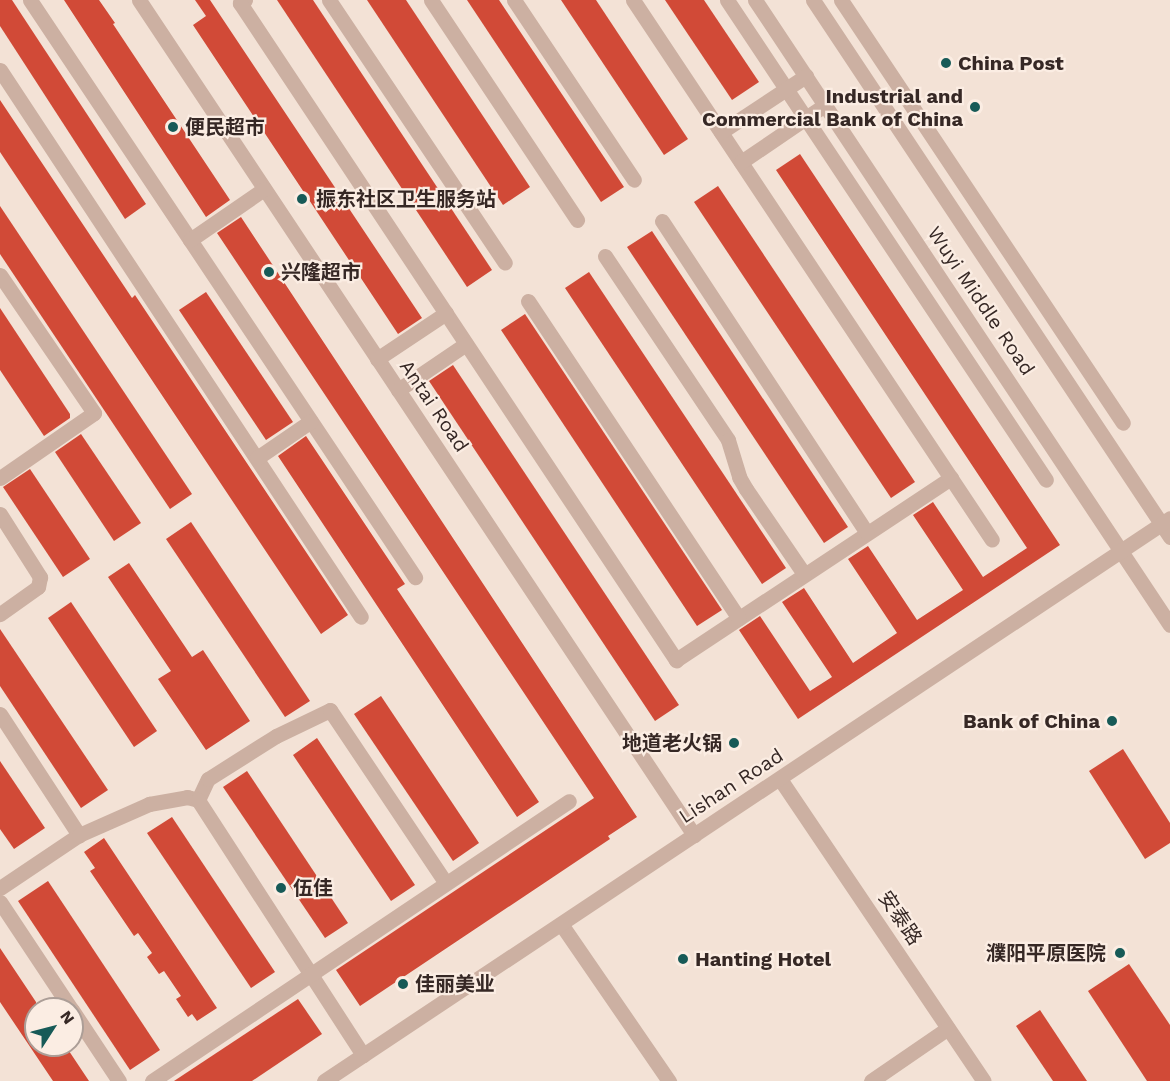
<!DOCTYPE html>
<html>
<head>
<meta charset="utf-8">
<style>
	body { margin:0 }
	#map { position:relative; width:1170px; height:1081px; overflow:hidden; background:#f3e2d6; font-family:"Work Sans","Noto Sans SC",sans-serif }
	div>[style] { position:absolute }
	.building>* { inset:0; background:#d14a37 }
	.minor>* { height:15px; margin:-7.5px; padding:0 7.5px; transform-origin:7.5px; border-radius:7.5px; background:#ccb0a2 }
	.dots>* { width:16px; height:16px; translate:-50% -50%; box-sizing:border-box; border:3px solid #fbede3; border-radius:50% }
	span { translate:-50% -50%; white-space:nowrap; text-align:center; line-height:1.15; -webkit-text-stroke:4.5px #fbede3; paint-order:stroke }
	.poi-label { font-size:20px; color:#362825; font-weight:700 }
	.left { translate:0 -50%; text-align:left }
	.right { translate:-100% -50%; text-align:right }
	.street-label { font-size:20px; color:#362825 }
	.north { position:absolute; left:24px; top:997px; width:60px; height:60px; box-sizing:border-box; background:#fbede3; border:2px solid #ac9e97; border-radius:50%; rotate:54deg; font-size:16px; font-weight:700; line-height:24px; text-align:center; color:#362825 }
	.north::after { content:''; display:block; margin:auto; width:21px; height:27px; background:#175a57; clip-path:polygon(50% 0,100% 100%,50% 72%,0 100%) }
</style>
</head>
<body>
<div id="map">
	<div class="building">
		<div style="clip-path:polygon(0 0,12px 0,146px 204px,125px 219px,0 26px)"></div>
		<div style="clip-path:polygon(64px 0,99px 0,115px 23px,113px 24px,230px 200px,206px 217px)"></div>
		<div style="clip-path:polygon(195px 0,210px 0,422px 318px,398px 334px,193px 25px,206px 16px)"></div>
		<div style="clip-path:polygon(277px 0,313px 0,492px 270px,467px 287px)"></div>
		<div style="clip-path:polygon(367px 0,406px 0,530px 187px,503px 205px)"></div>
		<div style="clip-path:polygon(467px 0,499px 0,624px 187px,601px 202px)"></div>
		<div style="clip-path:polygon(561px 0,596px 0,688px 139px,664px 155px)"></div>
		<div style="clip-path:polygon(665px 0,704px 0,759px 82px,732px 100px)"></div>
		<div style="clip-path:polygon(0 100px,132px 298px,135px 295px,348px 615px,321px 634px,0 152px)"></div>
		<div style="clip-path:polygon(800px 154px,1060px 545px,798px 719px,739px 630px,760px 616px,810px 691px,832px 677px,782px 602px,804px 588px,853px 663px,897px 633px,848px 559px,868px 546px,917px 620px,963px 590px,913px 515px,933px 502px,983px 577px,1027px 548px,776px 170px)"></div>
		<div style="clip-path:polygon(718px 186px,915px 482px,891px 498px,694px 202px)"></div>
		<div style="clip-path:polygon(0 206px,192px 494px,170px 509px,0 254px)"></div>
		<div style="clip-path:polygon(241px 217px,637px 817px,608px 836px,610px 839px,360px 1006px,336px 970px,594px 798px,217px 233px)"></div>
		<div style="clip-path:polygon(652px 231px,848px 527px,824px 543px,627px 247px)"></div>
		<div style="clip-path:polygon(589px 272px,786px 568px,762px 584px,565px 288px)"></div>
		<div style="clip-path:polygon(206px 292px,293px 422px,266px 440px,179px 310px)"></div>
		<div style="clip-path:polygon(0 308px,70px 414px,70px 418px,44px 436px,0 370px)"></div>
		<div style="clip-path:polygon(525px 314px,722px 610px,697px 626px,501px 330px)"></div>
		<div style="clip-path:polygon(453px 365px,679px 705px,655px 721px,429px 381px)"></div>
		<div style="clip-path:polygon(81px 434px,141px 523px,114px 541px,55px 452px)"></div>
		<div style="clip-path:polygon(306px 436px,405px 584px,397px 589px,539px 802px,517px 817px,278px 456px)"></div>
		<div style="clip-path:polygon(30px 469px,90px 559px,63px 577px,3px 487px)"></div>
		<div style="clip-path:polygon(191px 522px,310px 701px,285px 717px,166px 539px)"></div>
		<div style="clip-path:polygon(129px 563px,192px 657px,203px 650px,250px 721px,206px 750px,158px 679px,171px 671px,108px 577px)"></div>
		<div style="clip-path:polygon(71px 602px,157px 731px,134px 747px,48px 618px)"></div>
		<div style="clip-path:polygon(0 629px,108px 790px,81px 808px,0 686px)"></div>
		<div style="clip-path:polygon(381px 696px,479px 843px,453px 861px,354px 714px)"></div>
		<div style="clip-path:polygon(317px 738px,415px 885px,391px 901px,293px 755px)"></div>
		<div style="clip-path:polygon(1123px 749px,1170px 823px,1170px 843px,1145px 859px,1089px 771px)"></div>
		<div style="clip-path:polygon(0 761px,45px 828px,14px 849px,0 829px)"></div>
		<div style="clip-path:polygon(247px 771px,348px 923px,325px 938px,223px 787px)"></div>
		<div style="clip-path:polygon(172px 817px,275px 972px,251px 988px,147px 833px)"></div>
		<div style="clip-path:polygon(104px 838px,217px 1008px,197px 1021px,192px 1014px,188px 1017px,176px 999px,181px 996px,164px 971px,159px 974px,147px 957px,152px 953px,138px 933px,134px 936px,90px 871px,95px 868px,84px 852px)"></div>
		<div style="clip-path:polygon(48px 881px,160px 1050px,130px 1070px,18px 901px)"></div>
		<div style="clip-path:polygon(0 948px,36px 1002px,36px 1045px,65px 1045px,89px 1081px,53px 1081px,0 1002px)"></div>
		<div style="clip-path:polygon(1129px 964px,1170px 1025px,1170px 1081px,1147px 1081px,1088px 991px)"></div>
		<div style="clip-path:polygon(298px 999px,322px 1034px,252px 1081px,174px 1081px)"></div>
		<div style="clip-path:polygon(1040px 1010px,1087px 1081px,1053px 1081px,1016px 1026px)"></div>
	</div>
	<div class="minor">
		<div style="left:30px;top:0;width:694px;rotate:56.29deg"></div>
		<div style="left:139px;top:0;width:1003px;rotate:56.39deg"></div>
		<div style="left:245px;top:0;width:6px;rotate:149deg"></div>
		<div style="left:240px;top:3px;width:789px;rotate:56.43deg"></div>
		<div style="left:676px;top:660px;width:330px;rotate:-33.5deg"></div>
		<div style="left:329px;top:0;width:316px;rotate:56.2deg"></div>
		<div style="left:431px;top:0;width:264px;rotate:56.4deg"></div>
		<div style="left:514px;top:0;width:216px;rotate:56.3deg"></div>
		<div style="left:633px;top:0;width:648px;rotate:56.38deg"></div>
		<div style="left:727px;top:0;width:576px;rotate:56.39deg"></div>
		<div style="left:755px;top:0;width:750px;rotate:56.42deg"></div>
		<div style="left:813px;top:0;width:645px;rotate:56.38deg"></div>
		<div style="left:841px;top:0;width:508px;rotate:56.31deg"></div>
		<div style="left:0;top:70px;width:655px;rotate:56.58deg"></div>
		<div style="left:721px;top:132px;width:102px;rotate:-33.4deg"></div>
		<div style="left:741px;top:162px;width:102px;rotate:-34.2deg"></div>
		<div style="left:662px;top:221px;width:373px;rotate:56.7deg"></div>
		<div style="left:190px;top:240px;width:90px;rotate:-34.6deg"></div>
		<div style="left:605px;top:256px;width:221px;rotate:56.2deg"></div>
		<div style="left:728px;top:440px;width:39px;rotate:73deg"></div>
		<div style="left:739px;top:477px;width:14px;rotate:60deg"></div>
		<div style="left:746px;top:489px;width:103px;rotate:55.7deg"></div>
		<div style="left:0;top:275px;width:167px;rotate:55.7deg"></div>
		<div style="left:94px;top:413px;width:114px;rotate:145.3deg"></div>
		<div style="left:528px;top:301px;width:381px;rotate:56.4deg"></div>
		<div style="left:377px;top:359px;width:83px;rotate:-33.7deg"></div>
		<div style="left:398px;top:390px;width:82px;rotate:-34.1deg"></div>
		<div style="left:257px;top:458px;width:65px;rotate:-34.4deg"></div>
		<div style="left:0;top:514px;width:75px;rotate:57.6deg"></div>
		<div style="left:40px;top:577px;width:10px;rotate:101deg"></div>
		<div style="left:38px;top:587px;width:47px;rotate:144.6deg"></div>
		<div style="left:0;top:714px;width:145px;rotate:56.9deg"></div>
		<div style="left:780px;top:779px;width:364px;rotate:56deg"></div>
		<div style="left:198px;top:800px;width:23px;rotate:-65deg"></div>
		<div style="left:208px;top:779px;width:80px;rotate:-32.3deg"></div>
		<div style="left:276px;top:736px;width:60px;rotate:-25.7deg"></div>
		<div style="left:330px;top:710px;width:208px;rotate:56.2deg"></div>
		<div style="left:0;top:888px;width:95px;rotate:-33.9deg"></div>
		<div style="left:79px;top:835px;width:77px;rotate:-23.9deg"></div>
		<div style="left:149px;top:804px;width:39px;rotate:-10deg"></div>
		<div style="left:187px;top:797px;width:11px;rotate:15deg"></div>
		<div style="left:198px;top:800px;width:304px;rotate:57.1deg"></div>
		<div style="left:0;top:902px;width:128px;rotate:56.4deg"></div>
		<div style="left:561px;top:924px;width:191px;rotate:55.5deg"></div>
		<div style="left:72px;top:1010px;width:85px;rotate:56.5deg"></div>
		<div style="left:152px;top:1081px;width:502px;rotate:-33.88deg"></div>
		<div style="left:324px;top:1081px;width:1016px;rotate:-33.64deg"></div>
		<div style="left:871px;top:1081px;width:93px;rotate:-34.5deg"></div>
	</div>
	<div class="dots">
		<div style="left:946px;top:63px;background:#175a57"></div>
		<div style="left:975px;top:107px;background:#175a57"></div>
		<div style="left:173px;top:127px;background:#175a57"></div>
		<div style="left:302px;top:199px;background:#175a57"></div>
		<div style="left:269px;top:272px;background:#175a57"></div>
		<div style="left:1112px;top:721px;background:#175a57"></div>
		<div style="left:734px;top:743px;background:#175a57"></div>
		<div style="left:281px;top:888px;background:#175a57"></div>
		<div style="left:1120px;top:953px;background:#175a57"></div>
		<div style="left:683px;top:959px;background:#175a57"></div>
		<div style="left:403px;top:984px;background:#175a57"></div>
	</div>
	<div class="poi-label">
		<span class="left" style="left:958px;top:63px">China Post</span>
		<span class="right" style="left:963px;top:108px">Industrial and<br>Commercial Bank of China</span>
		<span class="left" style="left:185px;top:127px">便民超市</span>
		<span class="left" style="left:316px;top:199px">振东社区卫生服务站</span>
		<span class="left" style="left:281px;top:272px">兴隆超市</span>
		<span class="right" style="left:1100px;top:721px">Bank of China</span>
		<span class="right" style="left:722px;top:743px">地道老火锅</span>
		<span class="left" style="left:293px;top:888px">伍佳</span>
		<span class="right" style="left:1106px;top:953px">濮阳平原医院</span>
		<span class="left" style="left:695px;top:959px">Hanting Hotel</span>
		<span class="left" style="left:415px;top:984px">佳丽美业</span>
	</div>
	<div class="street-label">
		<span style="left:981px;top:301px;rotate:56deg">Wuyi Middle Road</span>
		<span style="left:434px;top:406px;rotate:56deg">Antai Road</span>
		<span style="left:731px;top:786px;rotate:-33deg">Lishan Road</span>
		<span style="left:900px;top:918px;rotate:56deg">安泰路</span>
	</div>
	<div class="north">N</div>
</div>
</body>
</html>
